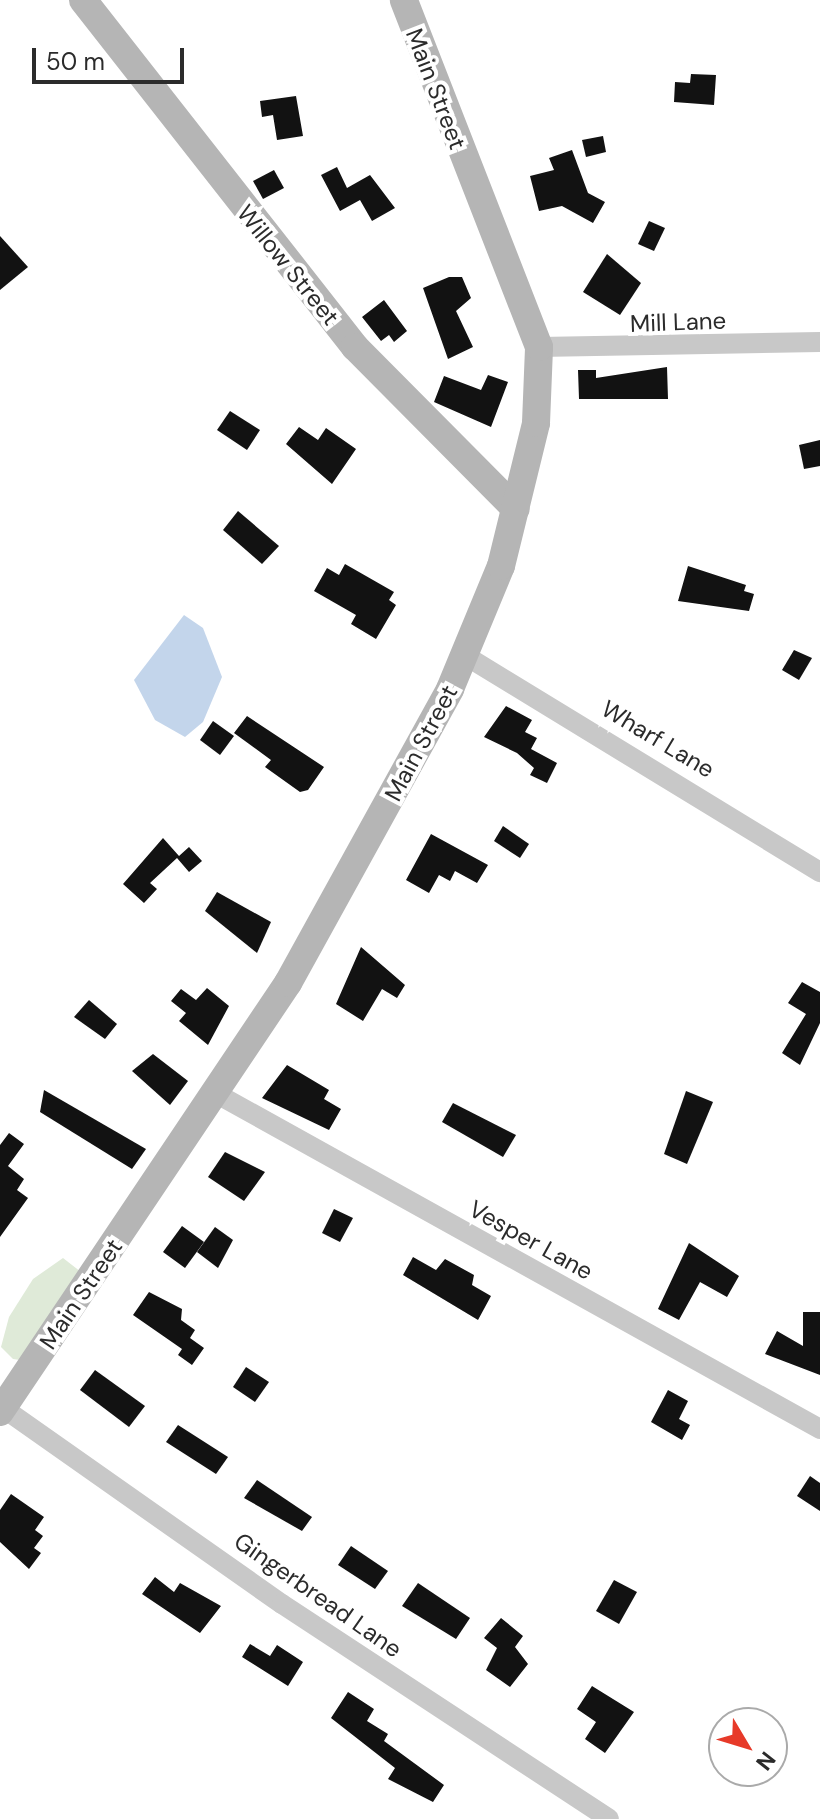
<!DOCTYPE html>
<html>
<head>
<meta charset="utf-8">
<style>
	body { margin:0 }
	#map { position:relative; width:820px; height:1819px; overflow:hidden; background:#fff; font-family:"DM Sans",sans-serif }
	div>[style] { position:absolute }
	.green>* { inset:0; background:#dfead8 }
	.water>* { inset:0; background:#c3d5eb }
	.building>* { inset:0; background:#121212 }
	.minor>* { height:20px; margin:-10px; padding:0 10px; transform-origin:10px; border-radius:10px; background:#c8c8c8 }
	.secondary>* { height:28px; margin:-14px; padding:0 14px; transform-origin:14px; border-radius:14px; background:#b5b5b5 }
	span { translate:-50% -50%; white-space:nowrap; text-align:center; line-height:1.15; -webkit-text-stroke:8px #fff; paint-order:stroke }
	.street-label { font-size:24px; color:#2b2b2b }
	.north { position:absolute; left:708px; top:1707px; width:80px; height:80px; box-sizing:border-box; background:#fff; border:2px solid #aaa; border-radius:50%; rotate:128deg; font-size:22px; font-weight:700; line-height:32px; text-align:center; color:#2b2b2b }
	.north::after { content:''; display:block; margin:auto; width:28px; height:36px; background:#e73a29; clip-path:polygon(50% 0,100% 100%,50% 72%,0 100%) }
	.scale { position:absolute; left:32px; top:48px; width:152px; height:36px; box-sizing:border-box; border:4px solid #2b2b2b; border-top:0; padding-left:10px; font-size:24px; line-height:28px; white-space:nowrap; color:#2b2b2b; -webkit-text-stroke:6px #fff; paint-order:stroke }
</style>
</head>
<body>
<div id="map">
	<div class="green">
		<div style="clip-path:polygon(63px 1258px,81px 1272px,20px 1360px,13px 1359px,1px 1347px,9px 1317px,33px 1279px)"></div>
	</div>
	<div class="water">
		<div style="clip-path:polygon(184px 615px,203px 628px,222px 677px,203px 722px,185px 737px,155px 720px,134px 680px)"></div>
	</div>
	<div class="building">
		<div style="clip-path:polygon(691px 74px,716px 75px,714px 105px,674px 102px,675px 82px,690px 83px)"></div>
		<div style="clip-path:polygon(296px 96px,303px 136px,277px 140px,273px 115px,262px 117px,260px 101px)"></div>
		<div style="clip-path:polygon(603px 136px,606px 152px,586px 157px,582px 140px)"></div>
		<div style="clip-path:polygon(572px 150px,588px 193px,605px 202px,593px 223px,562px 206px,539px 211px,530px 176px,554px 170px,549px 158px)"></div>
		<div style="clip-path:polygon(337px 167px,347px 188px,370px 175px,395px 208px,372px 221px,360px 200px,340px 211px,321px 175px)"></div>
		<div style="clip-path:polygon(274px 170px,284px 188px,263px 199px,253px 181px)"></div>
		<div style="clip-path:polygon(649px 221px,665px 228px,654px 251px,638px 244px)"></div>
		<div style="clip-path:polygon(0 236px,28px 267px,0 290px)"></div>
		<div style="clip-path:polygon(607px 254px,641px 283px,620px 315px,583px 292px)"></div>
		<div style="clip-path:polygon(449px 277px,462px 277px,471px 298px,456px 311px,473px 347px,448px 359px,423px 288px)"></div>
		<div style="clip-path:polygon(384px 300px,407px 331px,394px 342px,389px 335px,381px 341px,362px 317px)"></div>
		<div style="clip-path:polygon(667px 367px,668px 399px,579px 399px,578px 370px,596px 370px,596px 378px)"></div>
		<div style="clip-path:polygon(488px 375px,508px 382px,491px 427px,434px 402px,444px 376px,481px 390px)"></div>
		<div style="clip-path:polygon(230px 411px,260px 430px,247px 450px,217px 430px)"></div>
		<div style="clip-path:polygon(299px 427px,318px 440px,326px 428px,356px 449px,332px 484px,286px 444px)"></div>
		<div style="clip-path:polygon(820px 440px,820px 466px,804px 469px,799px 445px)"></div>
		<div style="clip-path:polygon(238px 511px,279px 546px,262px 564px,223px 530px)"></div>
		<div style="clip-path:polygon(345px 564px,394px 592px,389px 600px,396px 605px,376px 639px,351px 624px,356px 615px,314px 591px,327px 568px,339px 575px)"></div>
		<div style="clip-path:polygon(688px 566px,746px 585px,744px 591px,754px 594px,749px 611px,678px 601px)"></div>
		<div style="clip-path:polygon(794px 650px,812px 658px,799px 680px,782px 670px)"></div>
		<div style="clip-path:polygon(506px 706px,532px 720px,525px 732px,537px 738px,531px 749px,557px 763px,547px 783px,530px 775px,534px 768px,517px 753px,484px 737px)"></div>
		<div style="clip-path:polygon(247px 716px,324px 767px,308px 790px,300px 792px,265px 767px,271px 760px,234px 733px)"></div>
		<div style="clip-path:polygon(213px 721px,234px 736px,220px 755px,200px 740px)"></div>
		<div style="clip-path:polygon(503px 826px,529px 844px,520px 858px,494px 841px)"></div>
		<div style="clip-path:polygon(431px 834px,488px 865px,477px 883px,455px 871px,450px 881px,439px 875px,429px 893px,406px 880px)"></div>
		<div style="clip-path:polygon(163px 838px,179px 856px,189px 847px,202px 861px,189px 872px,177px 858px,150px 883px,157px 889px,144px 903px,123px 884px)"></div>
		<div style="clip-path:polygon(217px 892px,271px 922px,257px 953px,205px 911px)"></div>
		<div style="clip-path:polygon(361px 947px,405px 985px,397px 998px,382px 989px,363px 1021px,336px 1004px)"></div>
		<div style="clip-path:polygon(802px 982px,820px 992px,820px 1023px,800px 1065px,782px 1053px,806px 1014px,788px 1003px)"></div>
		<div style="clip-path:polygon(207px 988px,229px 1006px,208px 1045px,179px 1021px,186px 1013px,171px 1001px,181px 989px,196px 1000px)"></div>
		<div style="clip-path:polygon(89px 1000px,117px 1024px,105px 1039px,74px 1017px)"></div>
		<div style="clip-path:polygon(153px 1054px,188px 1081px,170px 1105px,132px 1071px)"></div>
		<div style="clip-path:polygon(287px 1065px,329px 1090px,324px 1099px,341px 1109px,329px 1130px,262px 1098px)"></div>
		<div style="clip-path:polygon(44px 1090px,146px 1149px,132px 1169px,40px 1112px)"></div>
		<div style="clip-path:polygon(686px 1091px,713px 1102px,687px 1164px,664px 1154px)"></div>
		<div style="clip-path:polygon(453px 1103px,516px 1135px,503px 1157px,442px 1122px)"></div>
		<div style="clip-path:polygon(9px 1133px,24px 1144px,8px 1166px,24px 1179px,17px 1190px,28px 1198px,0 1237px,0 1145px)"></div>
		<div style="clip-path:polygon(225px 1152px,265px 1172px,244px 1201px,208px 1177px)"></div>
		<div style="clip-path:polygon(334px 1209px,353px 1218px,340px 1242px,322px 1233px)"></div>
		<div style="clip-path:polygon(182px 1226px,204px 1242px,185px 1268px,163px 1252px)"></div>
		<div style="clip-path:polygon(215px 1227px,233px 1240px,218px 1268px,197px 1252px)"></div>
		<div style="clip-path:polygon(689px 1243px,739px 1276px,727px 1297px,700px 1282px,679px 1320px,658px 1309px)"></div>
		<div style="clip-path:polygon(413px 1257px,436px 1270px,445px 1259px,474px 1275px,472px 1285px,491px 1296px,478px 1320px,403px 1275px)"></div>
		<div style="clip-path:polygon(149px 1292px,182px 1309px,181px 1320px,195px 1330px,190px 1338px,204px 1348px,192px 1365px,178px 1355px,182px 1349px,133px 1315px)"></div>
		<div style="clip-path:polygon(803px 1312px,820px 1312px,820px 1375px,765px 1354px,777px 1331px,803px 1346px)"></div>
		<div style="clip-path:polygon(246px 1367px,269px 1382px,255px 1402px,233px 1387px)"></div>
		<div style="clip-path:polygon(95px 1370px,145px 1406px,129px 1427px,80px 1390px)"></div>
		<div style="clip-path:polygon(668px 1390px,688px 1401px,679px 1419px,690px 1425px,682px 1440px,651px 1422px)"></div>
		<div style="clip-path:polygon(178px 1425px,228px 1457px,216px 1474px,166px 1442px)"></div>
		<div style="clip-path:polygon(810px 1476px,820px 1483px,820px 1511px,797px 1496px)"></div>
		<div style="clip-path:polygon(257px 1480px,312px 1517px,302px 1531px,244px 1498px)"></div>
		<div style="clip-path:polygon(11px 1494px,44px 1517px,35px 1530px,43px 1536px,34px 1548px,41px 1553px,29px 1569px,0 1542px,0 1510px)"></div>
		<div style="clip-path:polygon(351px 1546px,388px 1571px,375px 1589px,338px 1565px)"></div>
		<div style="clip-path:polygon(155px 1577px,174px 1592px,180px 1583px,221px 1606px,200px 1633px,142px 1594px)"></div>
		<div style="clip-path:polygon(614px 1580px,637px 1592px,619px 1624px,596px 1611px)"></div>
		<div style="clip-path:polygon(418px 1583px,470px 1618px,456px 1639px,402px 1606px)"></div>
		<div style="clip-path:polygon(501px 1618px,523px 1636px,515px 1647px,528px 1664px,510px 1687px,486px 1670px,497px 1648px,484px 1638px)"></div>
		<div style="clip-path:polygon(250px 1644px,270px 1656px,277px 1645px,303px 1662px,288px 1686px,242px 1657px)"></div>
		<div style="clip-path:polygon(592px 1686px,634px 1712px,605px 1753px,585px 1739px,596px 1722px,577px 1709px)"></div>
		<div style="clip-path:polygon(348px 1692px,374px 1709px,367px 1721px,388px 1734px,384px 1741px,444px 1785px,433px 1802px,388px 1779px,395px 1768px,331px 1718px)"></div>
	</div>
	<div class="minor">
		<div style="left:539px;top:347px;width:281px;rotate:-1deg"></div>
		<div style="left:466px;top:656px;width:415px;rotate:31.4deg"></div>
		<div style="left:217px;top:1094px;width:690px;rotate:29.05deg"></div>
		<div style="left:3px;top:1408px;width:341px;rotate:35.1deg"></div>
		<div style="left:282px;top:1604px;width:391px;rotate:33.3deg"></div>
	</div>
	<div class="secondary">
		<div style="left:83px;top:0;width:441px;rotate:51.9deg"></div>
		<div style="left:355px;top:347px;width:228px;rotate:45.2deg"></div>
		<div style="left:0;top:1412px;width:517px;rotate:-56.13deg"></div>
		<div style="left:288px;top:983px;width:336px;rotate:-61.1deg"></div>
		<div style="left:450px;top:689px;width:133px;rotate:-67.5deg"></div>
		<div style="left:501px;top:566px;width:147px;rotate:-76.2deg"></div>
		<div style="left:536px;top:423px;width:76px;rotate:-87.7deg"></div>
		<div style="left:539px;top:347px;width:372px;rotate:-111.3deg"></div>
	</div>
	<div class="street-label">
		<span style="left:436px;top:89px;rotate:69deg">Main Street</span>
		<span style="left:288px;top:265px;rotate:51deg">Willow Street</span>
		<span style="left:678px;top:322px;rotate:-2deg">Mill Lane</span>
		<span style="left:658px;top:739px;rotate:31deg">Wharf Lane</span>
		<span style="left:421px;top:743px;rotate:-62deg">Main Street</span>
		<span style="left:531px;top:1240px;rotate:29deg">Vesper Lane</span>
		<span style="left:81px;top:1294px;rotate:-56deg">Main Street</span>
		<span style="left:318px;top:1595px;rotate:35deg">Gingerbread Lane</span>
	</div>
	<div class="north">N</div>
	<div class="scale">50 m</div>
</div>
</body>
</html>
